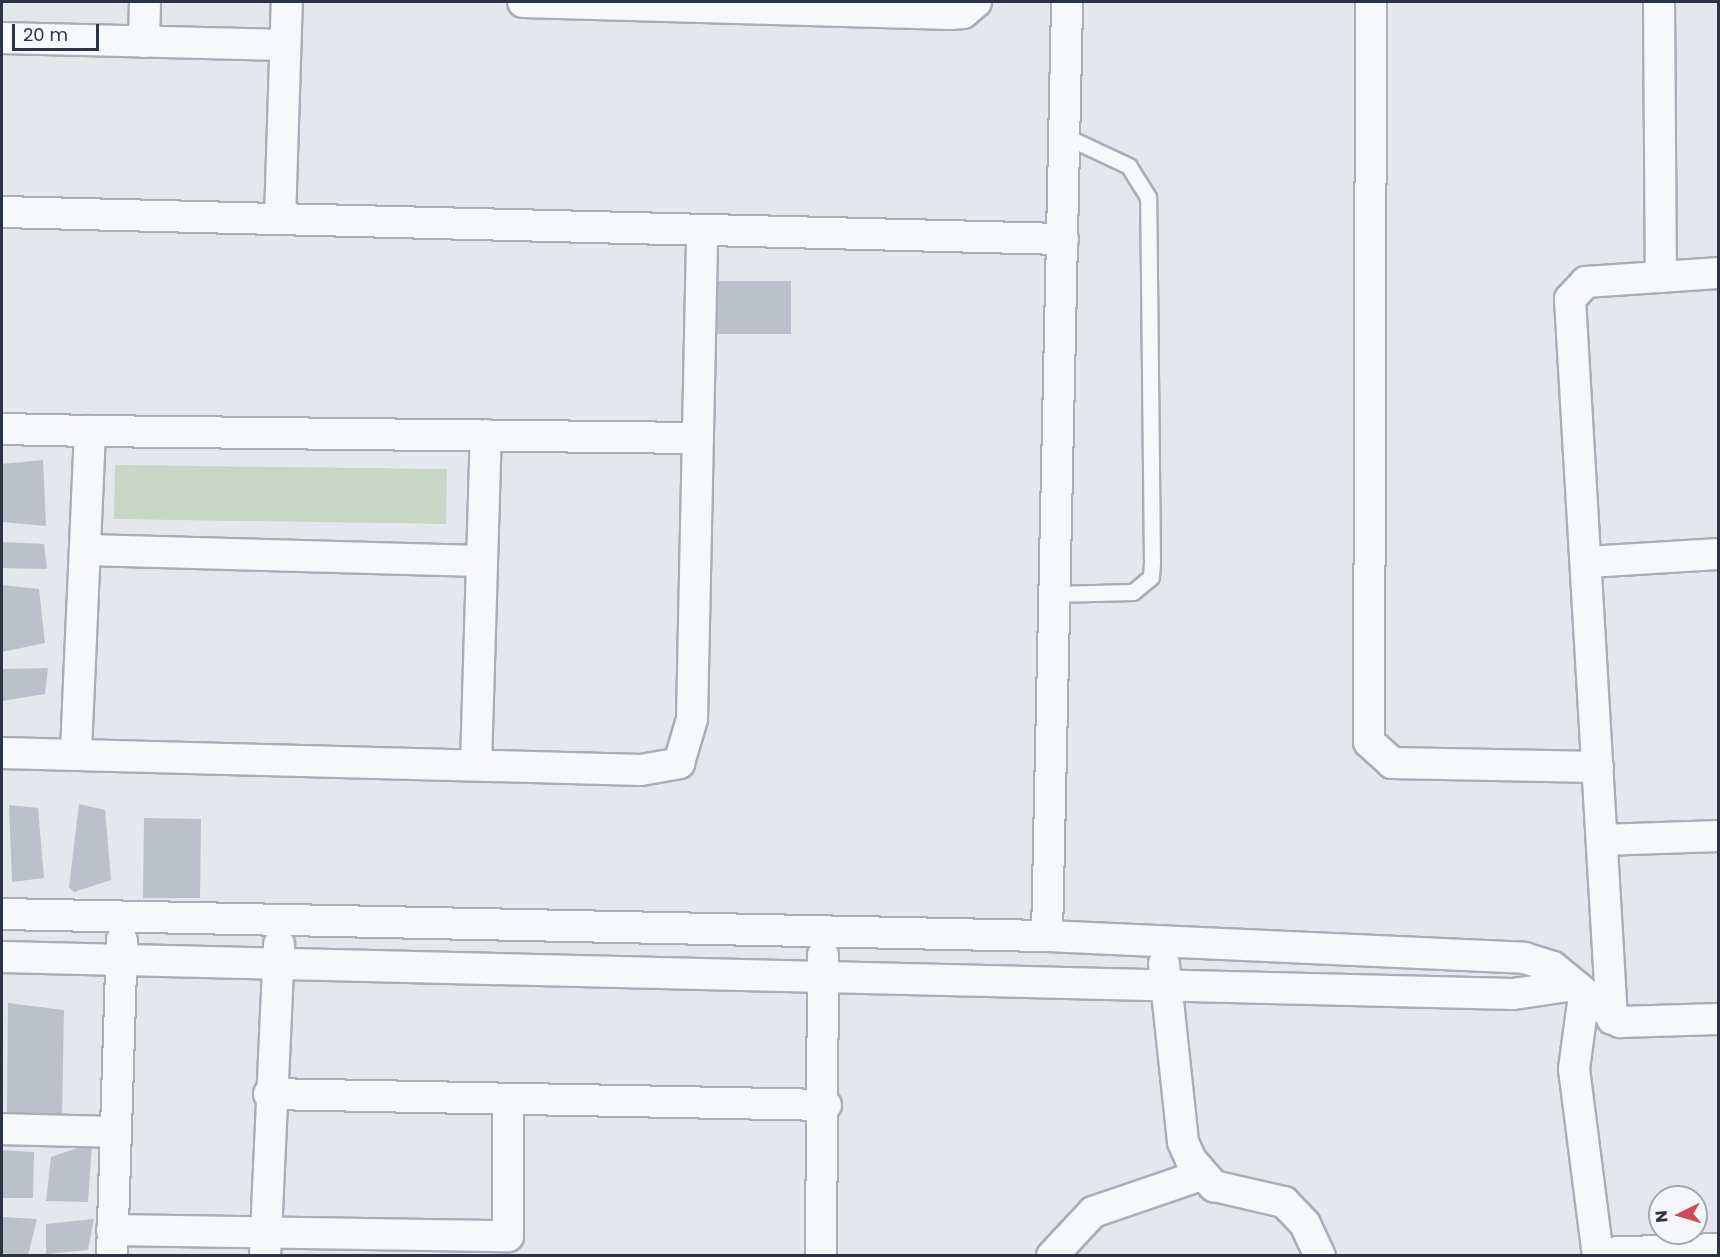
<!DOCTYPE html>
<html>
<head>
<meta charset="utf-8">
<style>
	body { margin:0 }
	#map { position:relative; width:1720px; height:1257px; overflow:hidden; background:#e4e7ec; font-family:Poppins,sans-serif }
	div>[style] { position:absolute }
	.green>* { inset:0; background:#c9d6c5 }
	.building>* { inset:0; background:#bbc0ca }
	.roads { filter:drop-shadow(2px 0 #a9aeb7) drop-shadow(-2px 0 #a9aeb7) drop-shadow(0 2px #a9aeb7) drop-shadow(0 -2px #a9aeb7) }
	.lane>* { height:15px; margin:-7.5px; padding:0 7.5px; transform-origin:7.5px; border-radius:7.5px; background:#f7f8fa }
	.street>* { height:30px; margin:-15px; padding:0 15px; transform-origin:15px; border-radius:15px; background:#f7f8fa }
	span { translate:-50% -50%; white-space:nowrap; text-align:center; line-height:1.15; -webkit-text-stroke:6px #f4f6f9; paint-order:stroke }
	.frame { position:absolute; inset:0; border:3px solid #2b3445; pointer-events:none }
	.north { position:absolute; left:1648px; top:1185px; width:60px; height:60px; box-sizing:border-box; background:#f4f6f9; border:2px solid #a4a8b1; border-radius:50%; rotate:265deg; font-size:16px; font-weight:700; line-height:24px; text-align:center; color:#2b3445 }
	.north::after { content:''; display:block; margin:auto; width:21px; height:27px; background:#d1495b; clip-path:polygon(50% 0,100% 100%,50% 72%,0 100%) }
	.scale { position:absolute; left:12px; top:24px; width:87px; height:27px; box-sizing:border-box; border:3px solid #2b3445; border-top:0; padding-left:8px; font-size:18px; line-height:21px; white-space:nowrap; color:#2b3445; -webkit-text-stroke:4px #f4f6f9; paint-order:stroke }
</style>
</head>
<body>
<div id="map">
	<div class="green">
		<div style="clip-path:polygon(115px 465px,447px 469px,446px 524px,114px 519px)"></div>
	</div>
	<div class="building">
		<div style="clip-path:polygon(715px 281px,791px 281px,791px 334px,715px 334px)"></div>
		<div style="clip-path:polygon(43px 460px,46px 526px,2px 522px,2px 464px)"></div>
		<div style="clip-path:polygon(2px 542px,44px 544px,47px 569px,2px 568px)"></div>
		<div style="clip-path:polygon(2px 585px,39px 589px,45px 643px,2px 652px)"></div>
		<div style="clip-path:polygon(48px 668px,45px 694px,2px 701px,2px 669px)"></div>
		<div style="clip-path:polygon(79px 804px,105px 810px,111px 880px,74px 892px,69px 887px)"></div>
		<div style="clip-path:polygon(9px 805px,38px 808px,44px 878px,12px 882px)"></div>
		<div style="clip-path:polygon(144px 818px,201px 819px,200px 898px,143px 898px)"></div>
		<div style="clip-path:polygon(8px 1003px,64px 1010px,62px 1117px,7px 1113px)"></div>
		<div style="clip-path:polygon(92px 1143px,88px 1202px,46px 1201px,51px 1157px)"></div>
		<div style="clip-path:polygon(2px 1150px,34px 1152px,33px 1198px,2px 1198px)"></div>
		<div style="clip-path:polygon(2px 1217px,37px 1219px,28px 1256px,2px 1253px)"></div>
		<div style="clip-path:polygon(94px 1219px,88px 1250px,46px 1254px,46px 1224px)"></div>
	</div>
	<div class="roads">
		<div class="lane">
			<div style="left:1055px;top:594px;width:78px;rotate:-1.5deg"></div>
			<div style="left:1133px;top:592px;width:23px;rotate:-40deg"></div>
			<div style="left:1151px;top:577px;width:14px;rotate:-86deg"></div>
			<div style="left:1152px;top:563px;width:366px;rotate:-90.6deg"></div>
			<div style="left:1148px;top:197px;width:36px;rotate:-122deg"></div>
			<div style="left:1129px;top:166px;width:71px;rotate:-154.9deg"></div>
		</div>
		<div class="street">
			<div style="left:523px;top:2px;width:428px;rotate:1.6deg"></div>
			<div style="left:951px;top:14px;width:12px;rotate:-5deg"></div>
			<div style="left:963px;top:13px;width:17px;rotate:-40deg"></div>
			<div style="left:1371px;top:2px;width:740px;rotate:90.15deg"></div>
			<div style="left:1369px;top:742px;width:31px;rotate:42deg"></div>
			<div style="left:1392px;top:763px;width:206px;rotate:1.1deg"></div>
			<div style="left:1659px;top:2px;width:275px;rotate:89.6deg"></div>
			<div style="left:2px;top:38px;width:283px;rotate:1.4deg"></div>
			<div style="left:144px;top:42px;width:40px;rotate:-88.6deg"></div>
			<div style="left:2px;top:212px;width:1061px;rotate:1.46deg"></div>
			<div style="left:280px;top:219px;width:217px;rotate:-88.2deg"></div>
			<div style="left:2px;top:429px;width:88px;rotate:1.3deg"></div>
			<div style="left:90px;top:431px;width:324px;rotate:92.5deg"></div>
			<div style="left:90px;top:431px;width:608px;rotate:0.66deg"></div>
			<div style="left:85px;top:550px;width:397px;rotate:1.6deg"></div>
			<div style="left:1587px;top:562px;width:131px;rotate:-3.5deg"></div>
			<div style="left:2px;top:753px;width:639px;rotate:1.52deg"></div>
			<div style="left:641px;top:770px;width:39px;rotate:-10deg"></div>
			<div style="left:679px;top:763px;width:46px;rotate:-73.5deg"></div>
			<div style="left:692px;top:719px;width:489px;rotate:-88.8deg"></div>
			<div style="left:476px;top:765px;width:330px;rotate:-88.3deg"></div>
			<div style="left:1602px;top:840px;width:116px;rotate:-2deg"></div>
			<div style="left:2px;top:914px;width:1045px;rotate:1.21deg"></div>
			<div style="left:1047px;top:936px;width:478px;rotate:2.6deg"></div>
			<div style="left:1524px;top:958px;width:30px;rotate:17deg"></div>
			<div style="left:1553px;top:967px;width:87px;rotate:39.4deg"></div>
			<div style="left:1620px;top:1022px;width:98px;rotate:-1.8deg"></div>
			<div style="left:1047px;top:936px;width:934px;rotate:-88.77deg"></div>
			<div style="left:2px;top:957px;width:1511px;rotate:1.4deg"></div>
			<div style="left:1513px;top:994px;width:62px;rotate:-8.4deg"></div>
			<div style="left:1164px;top:964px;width:179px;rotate:83.9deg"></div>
			<div style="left:1183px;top:1142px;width:20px;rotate:66deg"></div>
			<div style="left:1191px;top:1160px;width:35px;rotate:49deg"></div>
			<div style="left:1214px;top:1186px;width:72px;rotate:12.9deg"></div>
			<div style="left:1284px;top:1202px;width:30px;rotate:46deg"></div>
			<div style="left:1305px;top:1224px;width:35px;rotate:65deg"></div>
			<div style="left:1584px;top:995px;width:75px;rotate:97.7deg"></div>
			<div style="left:1574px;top:1069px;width:189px;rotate:82.7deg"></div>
			<div style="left:1612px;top:1019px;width:721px;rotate:-93.34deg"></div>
			<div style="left:1570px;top:299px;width:23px;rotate:-47deg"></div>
			<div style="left:1586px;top:282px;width:132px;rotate:-3.9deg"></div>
			<div style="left:269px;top:1094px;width:557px;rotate:1.13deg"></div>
			<div style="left:2px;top:1129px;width:114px;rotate:1.5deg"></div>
			<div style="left:112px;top:1230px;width:396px;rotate:0.9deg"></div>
			<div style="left:508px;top:1236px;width:137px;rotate:-90deg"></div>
			<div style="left:1598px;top:1253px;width:120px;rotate:-1.9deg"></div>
			<div style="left:112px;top:1256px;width:316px;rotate:-88.2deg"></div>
			<div style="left:265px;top:1256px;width:312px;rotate:-87.4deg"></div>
			<div style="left:821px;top:1256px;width:301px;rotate:-89.6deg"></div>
			<div style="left:1052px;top:1256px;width:60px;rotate:-47deg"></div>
			<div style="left:1093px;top:1212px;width:114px;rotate:-18.9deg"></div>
		</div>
	</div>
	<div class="frame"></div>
	<div class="north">N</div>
	<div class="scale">20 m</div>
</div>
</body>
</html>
